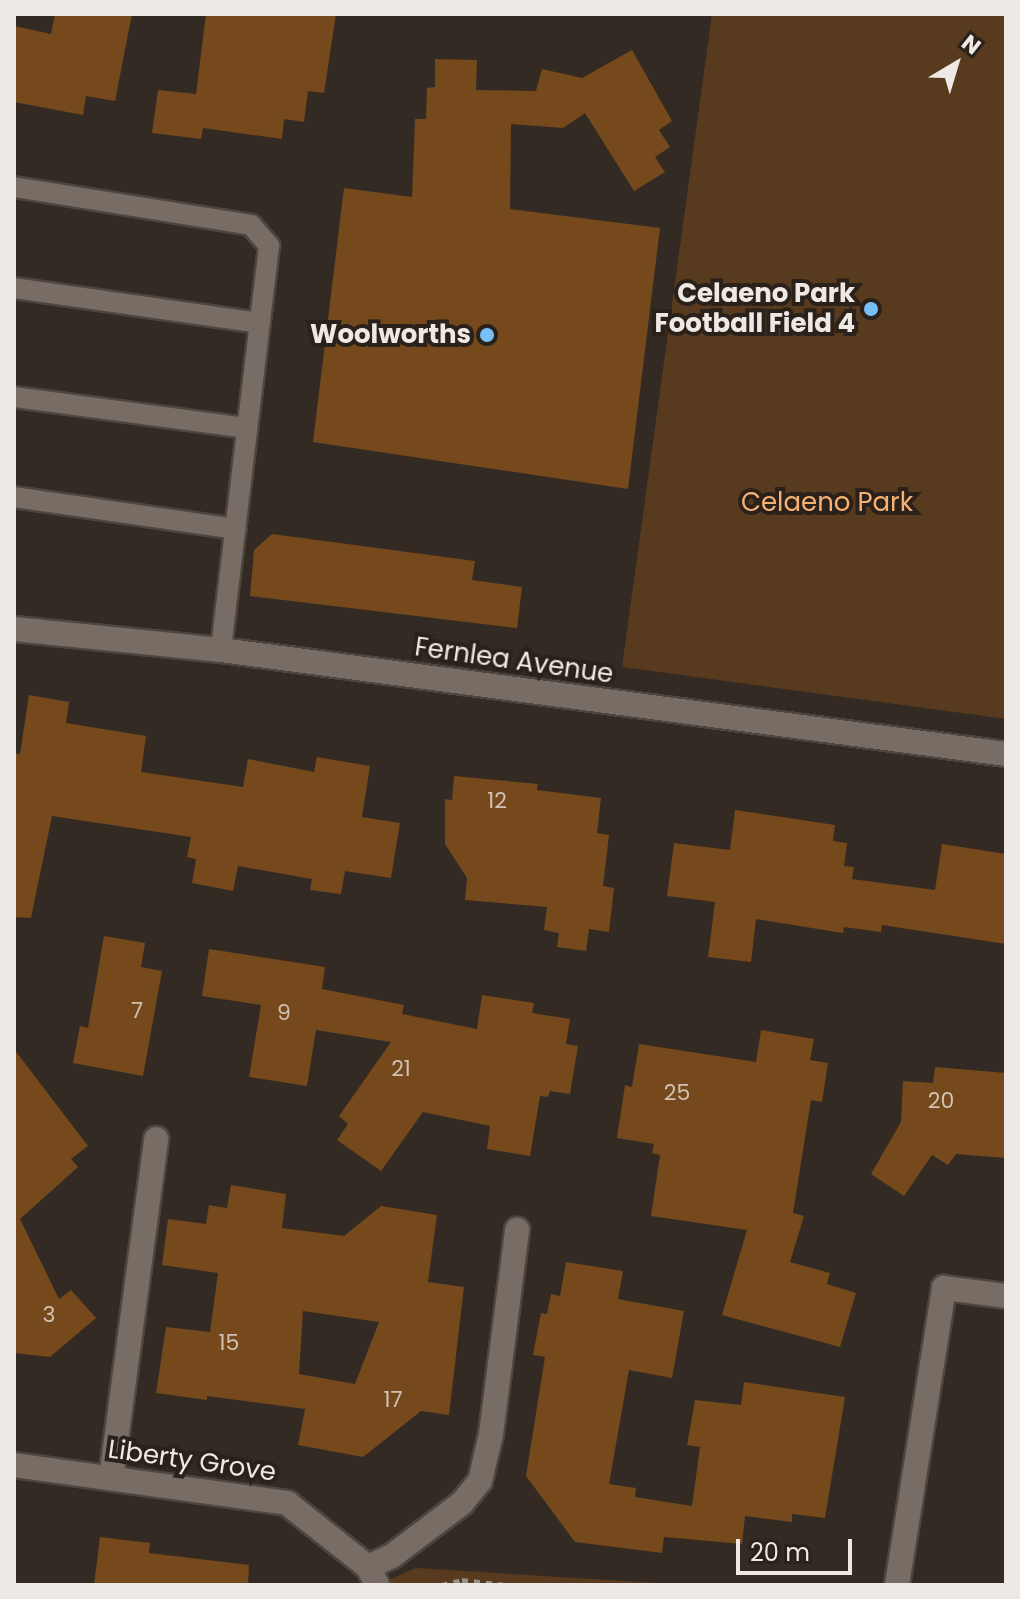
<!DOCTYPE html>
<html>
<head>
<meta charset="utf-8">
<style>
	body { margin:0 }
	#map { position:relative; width:1020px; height:1599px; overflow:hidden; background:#332a23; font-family:Poppins,sans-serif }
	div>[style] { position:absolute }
	.green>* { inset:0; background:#583a1e }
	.building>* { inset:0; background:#75491c }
	.path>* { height:5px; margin-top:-2.5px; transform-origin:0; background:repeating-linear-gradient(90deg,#978f8a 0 6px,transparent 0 12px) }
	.roads { filter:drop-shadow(2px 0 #4d4640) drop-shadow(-2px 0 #4d4640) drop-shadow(0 2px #4d4640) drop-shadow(0 -2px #4d4640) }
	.lane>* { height:20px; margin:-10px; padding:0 10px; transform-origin:10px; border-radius:10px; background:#786d65 }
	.street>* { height:24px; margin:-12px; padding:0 12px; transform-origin:12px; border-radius:12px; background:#786d65 }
	.secondary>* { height:24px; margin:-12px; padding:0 12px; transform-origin:12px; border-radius:12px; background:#786d65 }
	.dots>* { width:22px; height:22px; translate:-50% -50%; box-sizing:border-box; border:4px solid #29211a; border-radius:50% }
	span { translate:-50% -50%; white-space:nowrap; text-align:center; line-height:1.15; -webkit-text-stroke:8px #29211a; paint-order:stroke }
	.number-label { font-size:22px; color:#d0c1b3 }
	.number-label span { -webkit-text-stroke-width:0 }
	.poi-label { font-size:26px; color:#efe9e5; font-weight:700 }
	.right { translate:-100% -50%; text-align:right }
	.park-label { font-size:26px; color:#f7b172 }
	.street-label { font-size:26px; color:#efe9e5 }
	.frame { position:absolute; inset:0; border:16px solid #efe9e5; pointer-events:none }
	.north { position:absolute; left:916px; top:24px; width:80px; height:80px; -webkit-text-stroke:6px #29211a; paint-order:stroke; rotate:38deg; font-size:22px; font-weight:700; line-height:32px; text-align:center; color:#efe9e5 }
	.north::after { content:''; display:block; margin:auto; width:28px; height:36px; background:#efe9e5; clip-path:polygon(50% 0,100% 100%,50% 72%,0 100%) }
	.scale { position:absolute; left:736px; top:1539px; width:116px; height:36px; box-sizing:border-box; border:4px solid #efe9e5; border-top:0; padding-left:10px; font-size:24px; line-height:28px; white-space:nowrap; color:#efe9e5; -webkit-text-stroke:6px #29211a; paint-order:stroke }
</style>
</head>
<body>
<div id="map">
	<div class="green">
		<div style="clip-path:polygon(712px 14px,1006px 14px,1006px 719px,622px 667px)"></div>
		<div style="clip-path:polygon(416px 1568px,690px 1585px,377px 1585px)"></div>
	</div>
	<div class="building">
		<div style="clip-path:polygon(55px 14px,132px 14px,115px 101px,86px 96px,83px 115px,14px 102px,14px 26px,51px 34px)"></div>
		<div style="clip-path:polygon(206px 14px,336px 14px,324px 93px,308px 91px,304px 122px,284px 119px,282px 139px,203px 128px,201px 139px,152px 133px,158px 90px,196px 94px)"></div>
		<div style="clip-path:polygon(632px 50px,672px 121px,659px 130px,670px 147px,655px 157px,665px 172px,634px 191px,585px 113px,563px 128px,511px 124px,510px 209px,660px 228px,628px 489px,313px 442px,344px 188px,412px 197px,415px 119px,426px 119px,427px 88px,435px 87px,435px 59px,477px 60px,476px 90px,536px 91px,542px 69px,582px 78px)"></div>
		<div style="clip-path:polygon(272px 534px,475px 561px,472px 580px,522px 587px,517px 628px,250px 596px,254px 550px)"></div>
		<div style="clip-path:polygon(29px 695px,69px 702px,66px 723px,146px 736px,141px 772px,243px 787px,248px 759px,314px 772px,317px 757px,370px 766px,362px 817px,400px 823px,391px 878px,345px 871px,341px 894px,310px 890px,312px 879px,238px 866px,233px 891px,192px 883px,196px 859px,187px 857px,191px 837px,52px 816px,31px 918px,14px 917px,14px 753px,20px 754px)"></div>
		<div style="clip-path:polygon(454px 776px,538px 784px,537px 790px,601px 798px,597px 833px,609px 835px,603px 886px,614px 888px,609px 932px,589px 929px,586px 951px,557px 947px,559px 933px,544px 930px,547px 907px,465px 900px,467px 878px,445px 844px,445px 799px,452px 800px)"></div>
		<div style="clip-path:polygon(735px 810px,835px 825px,833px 841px,847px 843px,844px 866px,854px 867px,852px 879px,935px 890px,942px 844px,1006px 854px,1006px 944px,882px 925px,881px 932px,844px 927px,843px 933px,756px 919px,751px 962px,708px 957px,715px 902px,667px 896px,674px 843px,730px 850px)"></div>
		<div style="clip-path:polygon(104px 936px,145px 943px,141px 967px,162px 971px,143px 1076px,73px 1063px,80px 1026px,88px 1028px)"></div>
		<div style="clip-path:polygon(209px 949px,325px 967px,322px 989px,404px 1005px,402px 1014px,477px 1029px,482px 995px,534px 1003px,532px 1013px,570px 1019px,566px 1044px,578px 1046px,570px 1094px,550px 1091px,548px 1097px,540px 1096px,530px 1156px,487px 1149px,490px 1126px,423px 1112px,381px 1171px,337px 1140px,348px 1124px,339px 1116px,391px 1042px,316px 1030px,307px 1086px,249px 1077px,261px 1005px,202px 996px)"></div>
		<div style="clip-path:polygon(761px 1030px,814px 1039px,810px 1060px,828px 1063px,822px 1102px,811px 1100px,793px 1213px,804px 1216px,790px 1262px,830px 1273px,827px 1284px,856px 1293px,840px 1347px,722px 1315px,747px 1230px,651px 1216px,660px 1155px,652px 1153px,654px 1144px,617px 1138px,625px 1085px,632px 1087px,639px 1044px,756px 1062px)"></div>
		<div style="clip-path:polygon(14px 1049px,88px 1146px,71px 1159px,78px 1167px,20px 1219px,59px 1299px,71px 1290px,96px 1318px,50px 1357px,14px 1353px)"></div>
		<div style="clip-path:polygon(935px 1067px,1006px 1073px,1006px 1158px,956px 1154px,948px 1165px,932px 1155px,904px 1196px,871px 1174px,901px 1122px,903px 1081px,933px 1083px)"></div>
		<div style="clip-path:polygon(evenodd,231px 1185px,286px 1194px,282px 1228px,344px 1236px,381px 1206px,437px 1215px,428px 1282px,464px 1287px,449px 1415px,421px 1411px,363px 1457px,298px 1445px,305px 1409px,207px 1396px,207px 1400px,156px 1393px,166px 1327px,210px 1332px,218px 1273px,162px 1265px,168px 1219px,206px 1224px,209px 1205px,227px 1208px,231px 1185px,303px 1311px,379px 1322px,355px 1384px,299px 1374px,303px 1311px)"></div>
		<div style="clip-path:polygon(566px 1262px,623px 1271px,618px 1299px,684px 1311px,672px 1378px,629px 1370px,609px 1484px,636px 1488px,635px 1497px,692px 1506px,700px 1447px,687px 1445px,695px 1400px,741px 1405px,744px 1382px,845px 1397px,825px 1518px,792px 1514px,792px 1522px,745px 1516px,742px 1544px,664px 1537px,662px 1553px,575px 1542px,526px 1476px,545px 1357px,533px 1355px,541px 1313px,547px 1314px,551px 1294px,560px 1296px)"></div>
		<div style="clip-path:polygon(100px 1537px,150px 1543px,149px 1553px,249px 1565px,248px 1585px,94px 1585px)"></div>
	</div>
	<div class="path">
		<div style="left:442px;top:1585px;width:21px;rotate:-14deg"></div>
		<div style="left:462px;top:1580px;width:44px;rotate:6.5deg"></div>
	</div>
	<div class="roads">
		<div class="lane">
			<div style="left:14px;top:187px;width:240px;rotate:9.1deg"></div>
			<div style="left:251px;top:225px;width:28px;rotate:49deg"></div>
			<div style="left:269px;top:246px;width:407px;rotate:96.8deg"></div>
			<div style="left:14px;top:288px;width:248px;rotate:8.1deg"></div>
			<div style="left:14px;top:397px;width:235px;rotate:7.6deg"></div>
			<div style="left:14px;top:497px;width:224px;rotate:8.2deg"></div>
		</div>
		<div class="street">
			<div style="left:14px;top:1465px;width:276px;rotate:7.9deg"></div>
			<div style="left:287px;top:1503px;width:103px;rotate:38.3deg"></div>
			<div style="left:368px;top:1567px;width:20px;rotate:63deg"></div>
			<div style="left:111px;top:1478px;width:342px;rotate:-82.4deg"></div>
			<div style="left:368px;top:1567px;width:26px;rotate:-25deg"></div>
			<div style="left:392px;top:1556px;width:88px;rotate:-37.1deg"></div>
			<div style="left:462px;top:1503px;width:28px;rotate:-51deg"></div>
			<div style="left:480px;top:1481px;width:48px;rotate:-76.8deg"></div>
			<div style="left:491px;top:1434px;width:206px;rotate:-82.7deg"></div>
			<div style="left:897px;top:1585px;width:301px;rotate:-81deg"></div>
			<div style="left:944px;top:1288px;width:63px;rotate:7.4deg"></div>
		</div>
		<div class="secondary">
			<div style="left:14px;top:629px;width:208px;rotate:5.8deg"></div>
			<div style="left:221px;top:650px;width:792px;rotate:7.55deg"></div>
		</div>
	</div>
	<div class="dots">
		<div style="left:871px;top:309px;background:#77bff7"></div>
		<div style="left:487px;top:335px;background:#77bff7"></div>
	</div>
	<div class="number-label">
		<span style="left:497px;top:801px">12</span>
		<span style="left:137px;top:1011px">7</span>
		<span style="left:284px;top:1013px">9</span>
		<span style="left:401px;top:1069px">21</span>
		<span style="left:677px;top:1093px">25</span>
		<span style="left:941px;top:1101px">20</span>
		<span style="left:49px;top:1315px">3</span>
		<span style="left:229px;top:1343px">15</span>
		<span style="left:393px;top:1400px">17</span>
	</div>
	<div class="poi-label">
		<span class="right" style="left:855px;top:309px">Celaeno Park<br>Football Field 4</span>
		<span class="right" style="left:471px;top:335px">Woolworths</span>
	</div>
	<div class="park-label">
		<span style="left:827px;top:503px">Celaeno Park</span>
	</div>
	<div class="street-label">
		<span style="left:514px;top:661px;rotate:8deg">Fernlea Avenue</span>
		<span style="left:192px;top:1461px;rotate:8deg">Liberty Grove</span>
	</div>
	<div class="frame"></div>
	<div class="north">N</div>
	<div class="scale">20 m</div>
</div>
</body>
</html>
